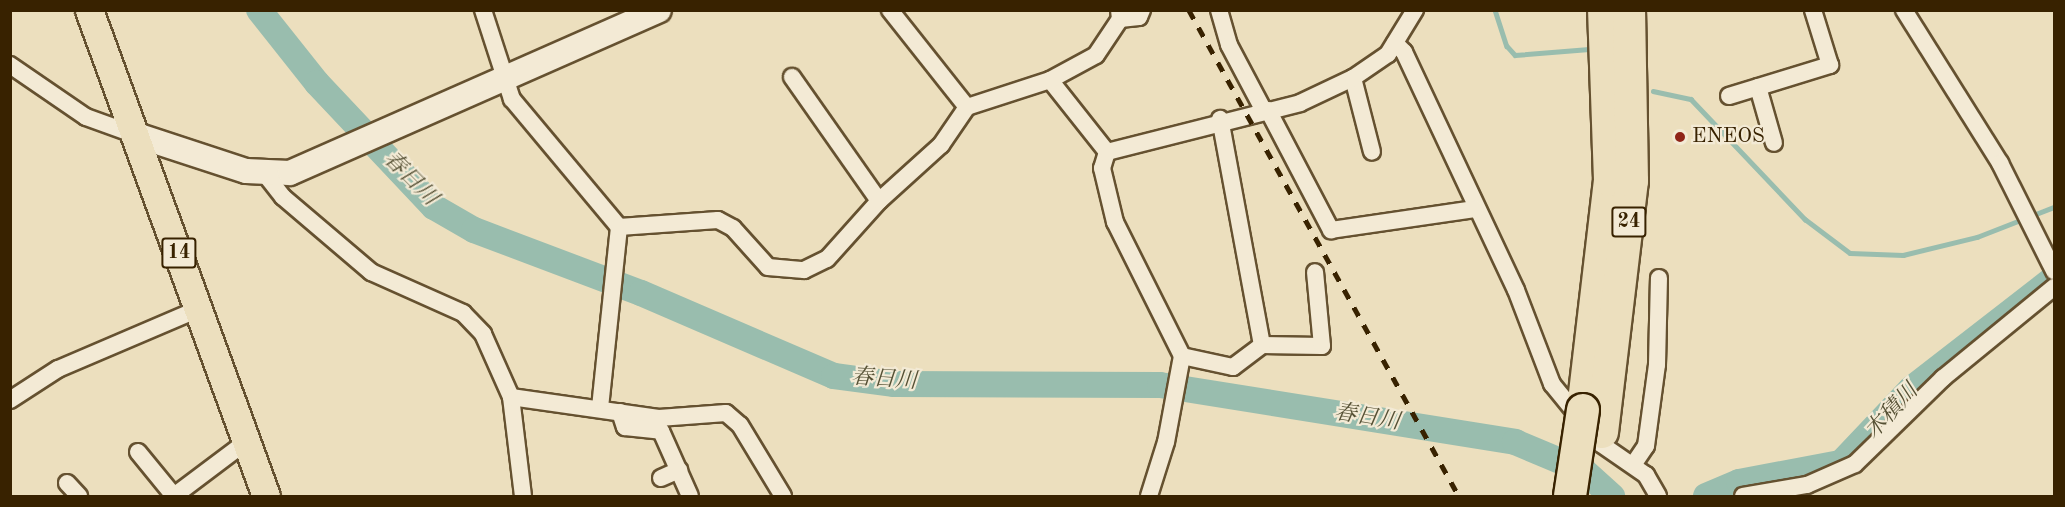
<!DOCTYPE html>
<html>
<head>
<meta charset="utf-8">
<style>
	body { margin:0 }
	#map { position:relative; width:2065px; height:507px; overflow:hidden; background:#ecdfbe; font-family:"Old Standard TT","Noto Serif JP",serif }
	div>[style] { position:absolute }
	.stream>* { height:4.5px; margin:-2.25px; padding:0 2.25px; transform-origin:2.25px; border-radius:2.25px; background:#99bdae }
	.river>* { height:26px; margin:-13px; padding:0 13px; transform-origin:13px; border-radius:13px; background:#99bdae }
	.roads { filter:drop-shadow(2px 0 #655130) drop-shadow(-2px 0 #655130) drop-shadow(0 2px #655130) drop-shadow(0 -2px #655130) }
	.street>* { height:16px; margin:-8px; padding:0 8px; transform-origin:8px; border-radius:8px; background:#f3ead5 }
	.secondary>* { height:24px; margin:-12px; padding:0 12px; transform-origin:12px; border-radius:12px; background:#f3ead5 }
	.primary>* { height:27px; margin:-13.5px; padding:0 13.5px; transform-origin:13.5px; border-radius:13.5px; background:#ecdfbe }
	.highway>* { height:32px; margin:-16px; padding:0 16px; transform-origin:16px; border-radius:16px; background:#ecdfbe }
	.rail>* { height:4.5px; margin-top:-2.25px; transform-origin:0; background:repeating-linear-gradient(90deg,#382200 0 10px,transparent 0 20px) }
	.bridges { filter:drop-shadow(2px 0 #382200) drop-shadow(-2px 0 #382200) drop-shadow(0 2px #382200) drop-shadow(0 -2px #382200) }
	.highway-bridge>* { height:32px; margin:-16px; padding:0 16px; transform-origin:16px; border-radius:16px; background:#ecdfbe }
	.dots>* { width:16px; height:16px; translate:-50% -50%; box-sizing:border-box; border:3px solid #f3ead5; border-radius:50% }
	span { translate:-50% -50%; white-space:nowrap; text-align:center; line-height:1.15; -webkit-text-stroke:4.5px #f3ead5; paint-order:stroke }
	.shield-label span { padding:2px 4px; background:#f3ead5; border:2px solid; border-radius:4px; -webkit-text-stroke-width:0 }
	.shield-label { font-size:20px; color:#382200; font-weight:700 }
	.poi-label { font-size:21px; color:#382200 }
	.left { translate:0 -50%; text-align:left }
	.water-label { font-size:22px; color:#555034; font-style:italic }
	.frame { position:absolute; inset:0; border:12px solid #382200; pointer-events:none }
</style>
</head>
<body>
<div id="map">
	<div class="stream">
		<div style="left:1495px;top:10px;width:38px;rotate:72deg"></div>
		<div style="left:1507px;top:46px;width:12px;rotate:48deg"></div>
		<div style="left:1515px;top:55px;width:74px;rotate:-4.6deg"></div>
		<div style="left:1653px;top:91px;width:39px;rotate:12deg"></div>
		<div style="left:1691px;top:99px;width:166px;rotate:46.5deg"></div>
		<div style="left:1805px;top:219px;width:56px;rotate:37.1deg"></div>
		<div style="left:1850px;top:253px;width:53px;rotate:2.2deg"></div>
		<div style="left:1903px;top:255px;width:76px;rotate:-13.7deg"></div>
		<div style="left:1977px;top:237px;width:83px;rotate:-21.3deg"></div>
	</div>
	<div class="river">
		<div style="left:259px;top:10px;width:93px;rotate:51.5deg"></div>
		<div style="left:317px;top:83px;width:170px;rotate:46.7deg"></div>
		<div style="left:434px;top:207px;width:46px;rotate:29.9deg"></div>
		<div style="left:474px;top:230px;width:178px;rotate:20.7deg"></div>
		<div style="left:641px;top:293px;width:210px;rotate:23.3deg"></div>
		<div style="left:834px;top:376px;width:61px;rotate:7.6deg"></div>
		<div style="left:894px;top:384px;width:266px;rotate:0.2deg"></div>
		<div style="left:1160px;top:385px;width:360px;rotate:9.1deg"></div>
		<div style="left:1515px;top:442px;width:75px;rotate:22.8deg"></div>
		<div style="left:1584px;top:471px;width:38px;rotate:42deg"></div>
		<div style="left:1706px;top:496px;width:36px;rotate:-23deg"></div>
		<div style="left:1739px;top:482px;width:104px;rotate:-10.6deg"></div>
		<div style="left:1841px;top:463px;width:102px;rotate:-46.6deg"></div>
		<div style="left:1911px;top:389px;width:181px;rotate:-37.8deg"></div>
	</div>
	<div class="roads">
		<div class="street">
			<div style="left:483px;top:10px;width:94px;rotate:72deg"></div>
			<div style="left:512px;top:99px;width:167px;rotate:50.1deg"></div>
			<div style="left:619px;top:227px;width:183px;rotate:96deg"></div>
			<div style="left:890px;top:10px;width:124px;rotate:51.6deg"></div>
			<div style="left:1219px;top:10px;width:36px;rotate:74deg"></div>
			<div style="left:1229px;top:45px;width:75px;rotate:62.1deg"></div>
			<div style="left:1904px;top:10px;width:181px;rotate:57.9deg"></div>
			<div style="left:2000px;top:163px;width:121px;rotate:63.4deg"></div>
			<div style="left:1120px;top:19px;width:19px;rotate:-6deg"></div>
			<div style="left:1139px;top:17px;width:8px;rotate:-67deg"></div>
			<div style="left:1395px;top:43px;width:13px;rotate:45deg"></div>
			<div style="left:1404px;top:52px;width:263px;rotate:64.8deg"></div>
			<div style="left:1516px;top:290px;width:101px;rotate:69deg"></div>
			<div style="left:1552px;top:384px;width:77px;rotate:50.8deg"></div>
			<div style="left:1601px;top:444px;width:55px;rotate:34.6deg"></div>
			<div style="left:1646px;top:475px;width:24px;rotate:60deg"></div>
			<div style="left:10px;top:65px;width:92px;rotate:34.4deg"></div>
			<div style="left:86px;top:117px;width:53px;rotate:19.8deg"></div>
			<div style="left:792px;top:77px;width:151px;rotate:54.9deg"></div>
			<div style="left:1353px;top:78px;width:76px;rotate:75.6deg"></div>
			<div style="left:1050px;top:80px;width:92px;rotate:51.6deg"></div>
			<div style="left:1758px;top:87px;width:58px;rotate:74.1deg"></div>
			<div style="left:1729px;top:96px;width:106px;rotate:-17.1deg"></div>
			<div style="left:1830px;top:65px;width:58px;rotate:-107.2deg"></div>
			<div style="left:1268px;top:110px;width:136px;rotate:62.3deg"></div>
			<div style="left:1331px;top:230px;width:146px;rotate:-8.3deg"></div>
			<div style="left:1107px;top:152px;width:17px;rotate:107deg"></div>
			<div style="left:1102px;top:168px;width:56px;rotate:76.5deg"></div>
			<div style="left:1115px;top:222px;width:150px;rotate:63.4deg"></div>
			<div style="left:1182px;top:356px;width:87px;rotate:100.5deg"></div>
			<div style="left:1166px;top:442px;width:57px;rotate:107.5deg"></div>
			<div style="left:1107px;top:152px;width:199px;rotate:-14.2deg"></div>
			<div style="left:1300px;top:103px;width:59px;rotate:-25.3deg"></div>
			<div style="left:1353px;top:78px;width:42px;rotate:-34.4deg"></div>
			<div style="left:1388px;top:54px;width:52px;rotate:-58.5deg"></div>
			<div style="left:265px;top:174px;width:29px;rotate:52deg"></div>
			<div style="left:283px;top:197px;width:116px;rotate:40.4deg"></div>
			<div style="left:371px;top:272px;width:101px;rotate:24deg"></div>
			<div style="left:463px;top:313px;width:29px;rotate:46deg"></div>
			<div style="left:483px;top:334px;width:69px;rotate:66deg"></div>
			<div style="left:511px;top:397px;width:100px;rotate:83.1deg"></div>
			<div style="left:619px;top:227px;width:99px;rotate:-4deg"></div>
			<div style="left:718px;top:220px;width:17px;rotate:28deg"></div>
			<div style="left:733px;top:228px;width:52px;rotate:48.1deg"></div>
			<div style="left:768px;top:267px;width:36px;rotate:5deg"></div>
			<div style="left:804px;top:270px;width:25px;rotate:-26deg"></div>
			<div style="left:827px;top:259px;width:78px;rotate:-48.1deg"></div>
			<div style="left:879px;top:201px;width:84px;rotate:-42.1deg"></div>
			<div style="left:941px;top:145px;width:46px;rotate:-55.6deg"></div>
			<div style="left:967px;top:107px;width:87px;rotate:-18deg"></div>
			<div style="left:1050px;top:80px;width:52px;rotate:-28.5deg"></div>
			<div style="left:1096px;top:55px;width:43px;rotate:-56.3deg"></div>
			<div style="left:1120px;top:19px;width:9px;rotate:-96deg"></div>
			<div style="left:1262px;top:345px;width:60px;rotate:1deg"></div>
			<div style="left:1322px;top:346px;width:74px;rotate:-95.4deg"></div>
			<div style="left:1182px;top:356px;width:52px;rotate:12.2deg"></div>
			<div style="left:1233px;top:367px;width:36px;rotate:-37deg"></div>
			<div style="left:1262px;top:345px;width:230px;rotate:-100.5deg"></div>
			<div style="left:511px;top:397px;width:149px;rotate:8.1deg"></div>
			<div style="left:659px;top:418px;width:67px;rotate:-4.3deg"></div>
			<div style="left:726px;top:413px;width:18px;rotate:41deg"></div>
			<div style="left:740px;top:425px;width:83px;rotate:58.8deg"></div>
			<div style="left:10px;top:400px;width:57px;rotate:-32.9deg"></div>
			<div style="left:58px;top:369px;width:153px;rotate:-23.1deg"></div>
			<div style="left:620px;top:412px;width:16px;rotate:72deg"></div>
			<div style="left:625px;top:427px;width:36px;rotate:6deg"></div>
			<div style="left:661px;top:431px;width:71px;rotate:66deg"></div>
			<div style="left:138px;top:452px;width:57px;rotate:50.7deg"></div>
			<div style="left:1633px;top:465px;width:23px;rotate:-56deg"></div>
			<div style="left:1646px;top:446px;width:82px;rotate:-82.3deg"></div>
			<div style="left:1657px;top:365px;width:87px;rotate:-88.7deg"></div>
			<div style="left:661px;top:478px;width:20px;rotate:-24deg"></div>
			<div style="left:67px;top:483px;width:18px;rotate:47deg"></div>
			<div style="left:174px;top:496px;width:90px;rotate:-36.9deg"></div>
			<div style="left:1743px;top:496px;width:65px;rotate:-9.8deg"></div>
			<div style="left:1807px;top:485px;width:52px;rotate:-23.6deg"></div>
			<div style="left:1855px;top:464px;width:123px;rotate:-44.3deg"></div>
			<div style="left:1943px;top:378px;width:144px;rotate:-39.3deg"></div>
		</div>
		<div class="secondary">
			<div style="left:136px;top:135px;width:116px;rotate:18.1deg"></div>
			<div style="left:246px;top:171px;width:44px;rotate:2.6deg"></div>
			<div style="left:290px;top:173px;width:403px;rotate:-23.8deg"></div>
		</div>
		<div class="primary">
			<div style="left:89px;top:10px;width:517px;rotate:69.99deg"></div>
		</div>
		<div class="highway">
			<div style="left:1583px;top:410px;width:232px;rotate:-83.3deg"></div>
			<div style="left:1610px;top:180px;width:170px;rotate:-92deg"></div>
			<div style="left:1602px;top:432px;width:253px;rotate:-83.2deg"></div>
			<div style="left:1632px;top:181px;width:171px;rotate:-91deg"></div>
		</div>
	</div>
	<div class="rail">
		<div style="left:1189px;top:10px;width:556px;rotate:60.95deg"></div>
	</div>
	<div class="bridges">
		<div class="highway-bridge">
			<div style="left:1570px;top:496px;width:87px;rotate:-81.4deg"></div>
		</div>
	</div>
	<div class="dots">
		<div style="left:1680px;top:137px;background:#8f2418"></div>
	</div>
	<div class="shield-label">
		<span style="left:1629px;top:222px">24</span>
		<span style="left:179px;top:253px">14</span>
	</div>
	<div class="poi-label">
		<span class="left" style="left:1692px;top:137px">ENEOS</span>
	</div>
	<div class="water-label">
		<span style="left:410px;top:179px;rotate:45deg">春日川</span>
		<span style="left:884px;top:380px;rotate:4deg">春日川</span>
		<span style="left:1892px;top:412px;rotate:-47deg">木積川</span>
		<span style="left:1367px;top:418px;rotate:9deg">春日川</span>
	</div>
	<div class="frame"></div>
</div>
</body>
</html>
